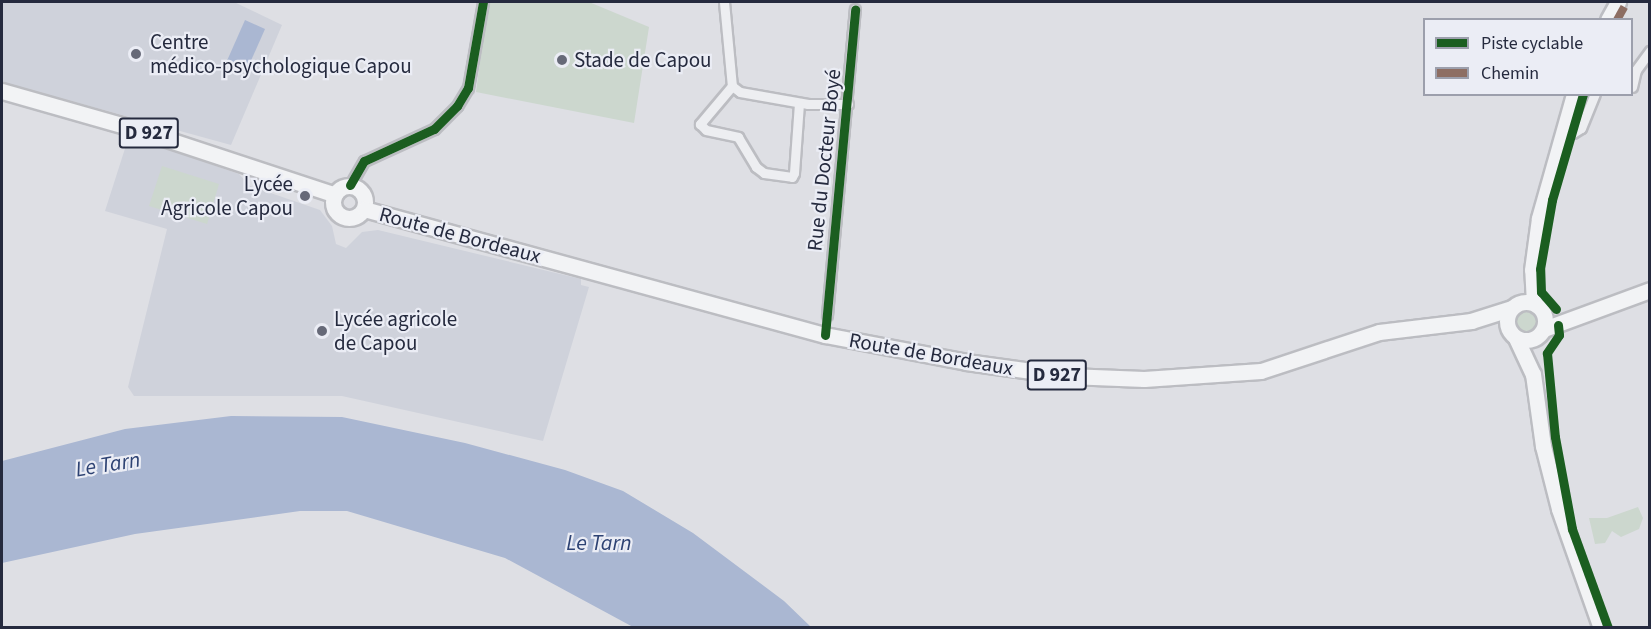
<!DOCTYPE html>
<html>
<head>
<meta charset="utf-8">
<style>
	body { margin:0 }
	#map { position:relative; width:1651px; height:629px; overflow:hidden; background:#dedfe4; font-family:"Source Sans 3",sans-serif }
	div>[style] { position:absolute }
	.built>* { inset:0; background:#cfd2db }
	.green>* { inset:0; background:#ccd7ce }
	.round { border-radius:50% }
	.water>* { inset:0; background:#aab7d2 }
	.roads { filter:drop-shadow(2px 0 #bcbdc2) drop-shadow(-2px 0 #bcbdc2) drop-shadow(0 2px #bcbdc2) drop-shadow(0 -2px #bcbdc2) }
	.street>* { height:9px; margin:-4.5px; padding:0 4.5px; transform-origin:4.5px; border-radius:4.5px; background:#edeef1 }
	.primary>* { height:15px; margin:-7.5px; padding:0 7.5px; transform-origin:7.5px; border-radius:7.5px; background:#f2f3f5 }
	.primary>.ring { margin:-7.5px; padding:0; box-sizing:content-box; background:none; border:15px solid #f2f3f5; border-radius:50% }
	.quiet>* { height:8px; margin-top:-4px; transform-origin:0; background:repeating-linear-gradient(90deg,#8d6e63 0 15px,transparent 0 23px) }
	.cycleway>* { height:9px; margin:-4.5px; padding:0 4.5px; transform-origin:4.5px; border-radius:4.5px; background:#1b5e20 }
	.dots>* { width:16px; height:16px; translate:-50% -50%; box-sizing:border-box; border:3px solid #ebedf5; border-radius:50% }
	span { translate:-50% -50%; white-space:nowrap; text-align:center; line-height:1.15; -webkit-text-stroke:4.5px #ebedf5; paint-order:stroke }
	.shield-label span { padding:2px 4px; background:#ebedf5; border:2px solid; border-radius:4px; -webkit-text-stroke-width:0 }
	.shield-label { font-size:20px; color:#252a3e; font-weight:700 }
	.poi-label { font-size:21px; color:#252a3e }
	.left { translate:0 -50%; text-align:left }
	.right { translate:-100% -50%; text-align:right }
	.street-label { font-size:21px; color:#252a3e }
	.water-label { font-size:22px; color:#2d4273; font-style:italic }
	.frame { position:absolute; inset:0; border:3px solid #252a3e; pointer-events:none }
	.legend { position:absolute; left:1423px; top:18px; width:210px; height:78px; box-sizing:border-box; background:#ebedf5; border:2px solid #9c9fac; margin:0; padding:8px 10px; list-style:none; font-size:18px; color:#252a3e }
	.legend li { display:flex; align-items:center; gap:12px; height:30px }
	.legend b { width:30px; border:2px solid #9c9fac }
</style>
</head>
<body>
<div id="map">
	<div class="built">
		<div style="clip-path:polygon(2px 2px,234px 2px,282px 25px,231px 145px,2px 82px)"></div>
		<div style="clip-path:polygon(129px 136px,239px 174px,250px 186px,320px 210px,332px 226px,336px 244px,346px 248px,362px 232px,378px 230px,581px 279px,581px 285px,589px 287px,543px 441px,342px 396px,134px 396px,128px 387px,167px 229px,105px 211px)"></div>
	</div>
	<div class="green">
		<div style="clip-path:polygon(488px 2px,589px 2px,649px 27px,634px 123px,476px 92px)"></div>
		<div style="clip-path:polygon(162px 166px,219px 184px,207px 224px,149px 206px)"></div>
		<div class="round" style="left:1512px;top:306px;width:28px;height:28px"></div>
		<div style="clip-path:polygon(1638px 507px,1643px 518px,1639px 529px,1621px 537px,1612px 531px,1605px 543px,1595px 544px,1589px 518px,1607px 518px)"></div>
	</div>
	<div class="water">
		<div style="clip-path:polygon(245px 20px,265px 29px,246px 72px,226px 63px)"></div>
		<div style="clip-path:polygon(231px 416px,342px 417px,465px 443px,565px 470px,623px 491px,693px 533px,784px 601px,811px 627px,633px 627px,505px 558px,347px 511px,300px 511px,135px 534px,2px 563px,2px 461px,125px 429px)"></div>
	</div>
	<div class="roads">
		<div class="street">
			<div style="left:724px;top:2px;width:84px;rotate:84.6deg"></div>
			<div style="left:732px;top:86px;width:10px;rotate:37deg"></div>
			<div style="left:740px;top:92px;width:69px;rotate:10deg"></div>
			<div style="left:808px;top:104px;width:40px"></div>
			<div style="left:732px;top:86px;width:50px;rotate:130.1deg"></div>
			<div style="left:700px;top:124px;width:8px;rotate:45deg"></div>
			<div style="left:706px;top:130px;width:33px;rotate:12deg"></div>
			<div style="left:738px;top:137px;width:35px;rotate:59deg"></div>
			<div style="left:756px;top:167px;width:10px;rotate:37deg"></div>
			<div style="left:764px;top:173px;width:28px;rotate:8deg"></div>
			<div style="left:792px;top:177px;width:4px;rotate:-63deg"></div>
			<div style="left:794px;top:173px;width:70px;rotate:-85.9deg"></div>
			<div style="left:1632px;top:87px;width:17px;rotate:-77deg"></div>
			<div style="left:1636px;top:70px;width:24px;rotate:-54deg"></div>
			<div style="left:1562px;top:130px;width:11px;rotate:15deg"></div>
			<div style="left:1573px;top:133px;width:9px;rotate:-32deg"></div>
			<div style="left:1581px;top:128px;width:37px;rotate:-68deg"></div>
			<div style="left:350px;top:185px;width:28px;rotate:-60deg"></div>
			<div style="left:364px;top:161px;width:77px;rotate:-24.6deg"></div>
			<div style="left:434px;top:129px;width:33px;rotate:-45deg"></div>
			<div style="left:457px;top:106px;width:21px;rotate:-59deg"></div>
			<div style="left:468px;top:88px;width:87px;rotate:-80.1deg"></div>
			<div style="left:827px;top:315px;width:307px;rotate:-84.8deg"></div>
		</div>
		<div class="primary">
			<div style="left:1608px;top:20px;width:21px;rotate:-61deg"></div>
			<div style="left:2px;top:91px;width:146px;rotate:15.9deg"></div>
			<div style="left:142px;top:131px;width:203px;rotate:18.3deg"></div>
			<div class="ring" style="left:333px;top:186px;width:17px;height:17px"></div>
			<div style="left:364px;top:209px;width:478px;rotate:15.3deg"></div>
			<div style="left:825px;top:335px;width:144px;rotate:10.8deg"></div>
			<div style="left:966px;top:362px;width:103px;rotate:7.8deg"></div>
			<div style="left:1068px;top:376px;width:76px;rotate:2.3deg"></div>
			<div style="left:1144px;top:379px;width:117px;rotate:-3.9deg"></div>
			<div style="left:1261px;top:371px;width:124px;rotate:-18.3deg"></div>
			<div style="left:1379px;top:332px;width:93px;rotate:-6.8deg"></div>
			<div style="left:1471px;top:321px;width:43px;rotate:-17.6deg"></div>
			<div class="ring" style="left:1507px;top:302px;width:23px;height:23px"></div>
			<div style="left:1534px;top:303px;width:33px;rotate:-93deg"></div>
			<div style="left:1532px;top:270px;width:52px;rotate:-82.3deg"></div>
			<div style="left:1539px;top:218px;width:129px;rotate:-74.2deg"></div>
			<div style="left:1544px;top:329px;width:113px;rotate:-20.2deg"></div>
			<div style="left:1516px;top:338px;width:40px;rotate:65deg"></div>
			<div style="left:1533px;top:374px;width:73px;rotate:82.1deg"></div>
			<div style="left:1543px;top:446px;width:65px;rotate:75.7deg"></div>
			<div style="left:1559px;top:509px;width:126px;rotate:70.6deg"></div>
		</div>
	</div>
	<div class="quiet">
		<div style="left:1617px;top:20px;width:21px;rotate:-61deg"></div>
	</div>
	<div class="cycleway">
		<div style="left:350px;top:185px;width:28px;rotate:-60deg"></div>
		<div style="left:364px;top:161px;width:77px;rotate:-24.6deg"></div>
		<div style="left:434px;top:129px;width:33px;rotate:-45deg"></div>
		<div style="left:457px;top:106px;width:21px;rotate:-59deg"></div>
		<div style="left:468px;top:88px;width:87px;rotate:-80.1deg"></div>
		<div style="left:1556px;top:309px;width:23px;rotate:-131deg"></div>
		<div style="left:1541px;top:292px;width:23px;rotate:-92deg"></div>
		<div style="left:1540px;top:269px;width:70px;rotate:-80.1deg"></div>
		<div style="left:1552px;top:200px;width:110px;rotate:-73.7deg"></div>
		<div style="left:1558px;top:325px;width:10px;rotate:84deg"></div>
		<div style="left:1559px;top:335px;width:22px;rotate:124deg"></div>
		<div style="left:1547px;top:353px;width:84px;rotate:84.6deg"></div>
		<div style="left:1555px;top:437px;width:94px;rotate:79.5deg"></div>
		<div style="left:1572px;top:529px;width:105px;rotate:70deg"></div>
		<div style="left:825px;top:335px;width:327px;rotate:-84.7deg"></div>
	</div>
	<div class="dots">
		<div style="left:136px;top:54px;background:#666978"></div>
		<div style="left:562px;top:60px;background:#666978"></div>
		<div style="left:305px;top:196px;background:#666978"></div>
		<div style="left:322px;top:331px;background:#666978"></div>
	</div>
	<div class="shield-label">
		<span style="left:149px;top:133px">D 927</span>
		<span style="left:1057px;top:375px">D 927</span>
	</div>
	<div class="poi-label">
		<span class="left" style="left:150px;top:54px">Centre<br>médico-psychologique Capou</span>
		<span class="left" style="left:574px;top:60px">Stade de Capou</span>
		<span class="right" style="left:293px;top:196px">Lycée<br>Agricole Capou</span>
		<span class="left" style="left:334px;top:331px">Lycée agricole<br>de Capou</span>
	</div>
	<div class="street-label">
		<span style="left:824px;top:160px;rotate:-84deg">Rue du Docteur Boyé</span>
		<span style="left:460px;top:235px;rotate:15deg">Route de Bordeaux</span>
		<span style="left:931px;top:354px;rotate:10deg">Route de Bordeaux</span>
	</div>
	<div class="water-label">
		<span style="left:108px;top:465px;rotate:-9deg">Le Tarn</span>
		<span style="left:599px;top:544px">Le Tarn</span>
	</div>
	<div class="frame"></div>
	<ul class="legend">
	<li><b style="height:8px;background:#1b5e20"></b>Piste cyclable</li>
	<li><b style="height:8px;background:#8d6e63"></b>Chemin</li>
	</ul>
</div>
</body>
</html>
